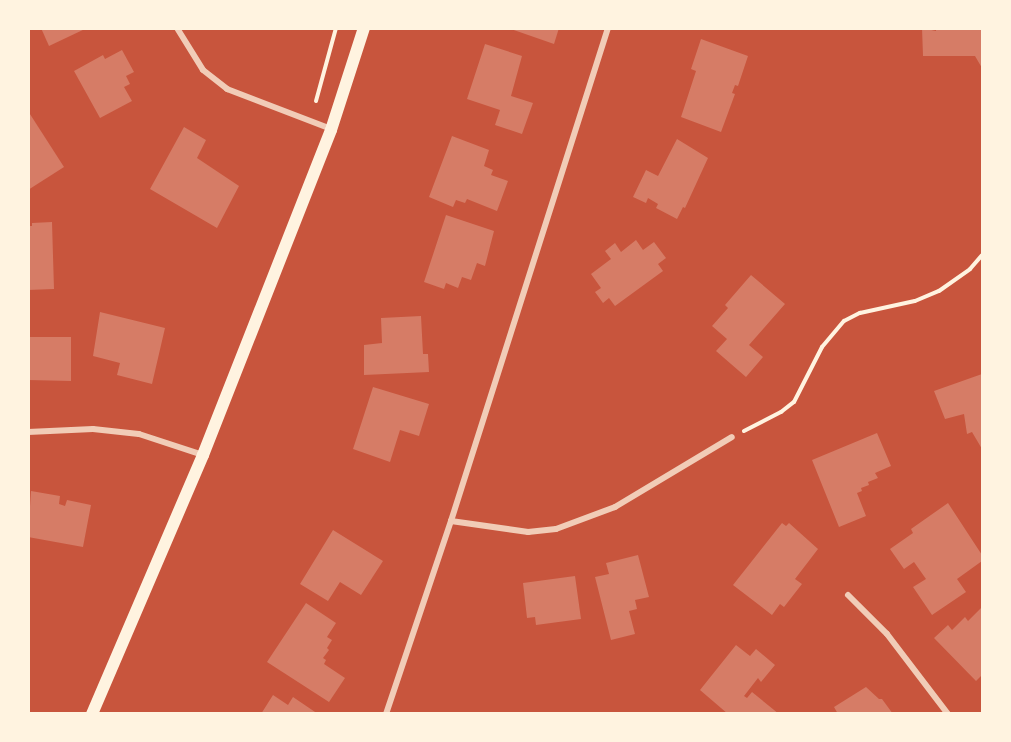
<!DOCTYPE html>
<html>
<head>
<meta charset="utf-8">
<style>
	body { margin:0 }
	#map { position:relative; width:1011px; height:742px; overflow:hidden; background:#c8553d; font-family:"Fira Sans Condensed",sans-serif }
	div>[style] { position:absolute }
	.building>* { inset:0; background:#d67c66 }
	.path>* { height:4px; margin:-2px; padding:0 2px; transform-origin:2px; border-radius:2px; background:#fff3e0 }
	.minor>* { height:6px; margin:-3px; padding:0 3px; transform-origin:3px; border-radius:3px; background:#f1ccb7 }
	.secondary>* { height:12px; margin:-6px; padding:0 6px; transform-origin:6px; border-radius:6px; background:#fff3e0 }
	span { translate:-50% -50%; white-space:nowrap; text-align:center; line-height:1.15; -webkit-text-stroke:6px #fff3e0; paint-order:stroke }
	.frame { position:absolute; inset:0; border:30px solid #fff3e0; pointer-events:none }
</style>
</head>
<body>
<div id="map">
	<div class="building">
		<div style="clip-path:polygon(41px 28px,87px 28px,49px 46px)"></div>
		<div style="clip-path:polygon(508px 28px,559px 28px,554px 44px)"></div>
		<div style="clip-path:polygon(922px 28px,936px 31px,936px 28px,982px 28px,982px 68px,975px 56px,923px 56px)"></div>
		<div style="clip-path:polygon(701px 39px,748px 56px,738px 86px,735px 85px,732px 93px,735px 94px,721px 132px,681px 117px,696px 71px,691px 69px)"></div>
		<div style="clip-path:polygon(485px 44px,522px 56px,511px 96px,533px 103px,522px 134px,495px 125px,500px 110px,467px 99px)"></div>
		<div style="clip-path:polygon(122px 50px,134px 72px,126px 76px,130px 84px,124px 87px,132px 101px,100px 118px,74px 71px,103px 55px,105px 59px)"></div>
		<div style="clip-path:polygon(28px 111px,64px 167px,28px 190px)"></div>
		<div style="clip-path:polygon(184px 127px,206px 140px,197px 158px,239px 186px,217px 228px,150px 189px)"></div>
		<div style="clip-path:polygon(452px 136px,489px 150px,484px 166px,493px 170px,491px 175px,508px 181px,497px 211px,467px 199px,465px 203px,456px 200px,453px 207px,429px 197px)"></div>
		<div style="clip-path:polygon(677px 139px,708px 158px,685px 208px,683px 207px,677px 219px,656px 208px,658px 204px,648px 198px,646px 203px,633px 197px,646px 170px,658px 176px)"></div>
		<div style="clip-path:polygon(446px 215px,494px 231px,485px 266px,477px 263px,471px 280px,462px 277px,458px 288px,446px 283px,444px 289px,424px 282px)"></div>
		<div style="clip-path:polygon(52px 222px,54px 289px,28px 290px,28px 226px,32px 226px,32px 223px)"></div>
		<div style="clip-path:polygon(636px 240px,643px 250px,654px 242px,666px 258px,658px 264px,663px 271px,615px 306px,609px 298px,603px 303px,595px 292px,601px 288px,591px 274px,611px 259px,605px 251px,615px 243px,621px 252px)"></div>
		<div style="clip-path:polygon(751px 275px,785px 304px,749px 345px,763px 357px,746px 377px,716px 351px,727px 339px,712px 326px,728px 308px,725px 305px)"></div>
		<div style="clip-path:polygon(100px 312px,165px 328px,152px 384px,117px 375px,120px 363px,93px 356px)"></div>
		<div style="clip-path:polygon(421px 316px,423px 354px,428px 354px,429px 372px,364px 375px,364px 345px,382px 343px,381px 318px)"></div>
		<div style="clip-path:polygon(28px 337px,71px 337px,71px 381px,28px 380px)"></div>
		<div style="clip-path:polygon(982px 374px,982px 449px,972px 432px,967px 434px,964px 414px,945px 419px,934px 391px)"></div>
		<div style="clip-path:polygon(373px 387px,429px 404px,419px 436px,400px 430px,390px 462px,353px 449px)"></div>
		<div style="clip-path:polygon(877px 433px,891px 466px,875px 473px,878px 478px,868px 482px,869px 485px,861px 488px,862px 491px,857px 493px,866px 516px,839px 527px,812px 460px)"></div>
		<div style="clip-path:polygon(31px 491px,60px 496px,59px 504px,65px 506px,67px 500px,91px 505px,83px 547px,28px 537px)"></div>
		<div style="clip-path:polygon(948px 503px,982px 555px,982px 561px,957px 579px,966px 592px,932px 615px,913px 587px,926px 579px,914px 562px,904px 569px,890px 549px,913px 533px,911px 529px)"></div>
		<div style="clip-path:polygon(782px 523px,786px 526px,789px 523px,818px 549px,795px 579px,802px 584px,784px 607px,780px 604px,772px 615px,733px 585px)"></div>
		<div style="clip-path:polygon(333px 530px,383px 561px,361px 595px,340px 582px,328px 601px,300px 584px)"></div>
		<div style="clip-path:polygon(638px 555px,649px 597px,635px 600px,637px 609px,629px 611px,635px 634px,611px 640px,595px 577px,609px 574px,606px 563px)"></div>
		<div style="clip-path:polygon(575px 576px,581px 619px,536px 625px,535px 617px,527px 618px,523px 583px)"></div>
		<div style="clip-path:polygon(306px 603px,336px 623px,327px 637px,332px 640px,327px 648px,329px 650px,323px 658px,326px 660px,324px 664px,345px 678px,329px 702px,267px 662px)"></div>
		<div style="clip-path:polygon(982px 607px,982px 675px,976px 681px,934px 638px,948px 625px,952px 630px,965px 617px,968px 621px)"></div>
		<div style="clip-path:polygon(736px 645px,750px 656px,756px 649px,775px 665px,761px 682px,758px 678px,744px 696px,747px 698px,752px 692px,779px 714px,728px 714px,700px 690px)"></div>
		<div style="clip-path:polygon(866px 687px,879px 699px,882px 699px,893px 714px,838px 714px,834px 707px)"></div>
		<div style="clip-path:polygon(273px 695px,288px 705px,293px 697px,318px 714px,261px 714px)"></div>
	</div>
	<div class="path">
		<div style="left:316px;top:101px;width:76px;rotate:-74.7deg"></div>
		<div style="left:744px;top:431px;width:42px;rotate:-27.2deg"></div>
		<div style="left:781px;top:412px;width:16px;rotate:-38deg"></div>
		<div style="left:794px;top:402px;width:62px;rotate:-63deg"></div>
		<div style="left:822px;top:347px;width:34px;rotate:-50deg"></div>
		<div style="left:844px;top:321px;width:18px;rotate:-27deg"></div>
		<div style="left:860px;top:313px;width:56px;rotate:-12.3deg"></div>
		<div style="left:915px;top:301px;width:26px;rotate:-23deg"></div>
		<div style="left:939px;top:291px;width:38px;rotate:-35deg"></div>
		<div style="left:970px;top:269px;width:18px;rotate:-49deg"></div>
	</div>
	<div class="minor">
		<div style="left:177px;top:28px;width:49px;rotate:58.2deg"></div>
		<div style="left:203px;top:70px;width:31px;rotate:38deg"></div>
		<div style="left:227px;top:89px;width:111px;rotate:21deg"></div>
		<div style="left:28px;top:432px;width:65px;rotate:-2.6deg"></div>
		<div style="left:93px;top:429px;width:46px;rotate:6.2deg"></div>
		<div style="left:139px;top:434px;width:67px;rotate:18.2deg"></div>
		<div style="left:451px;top:521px;width:78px;rotate:8.1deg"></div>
		<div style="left:528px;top:532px;width:28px;rotate:-6deg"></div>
		<div style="left:556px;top:529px;width:63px;rotate:-20.4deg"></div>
		<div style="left:615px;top:507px;width:136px;rotate:-30.9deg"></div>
		<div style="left:848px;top:595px;width:55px;rotate:45deg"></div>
		<div style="left:887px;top:634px;width:101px;rotate:52.7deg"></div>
		<div style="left:386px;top:714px;width:204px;rotate:-71.4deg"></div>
		<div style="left:451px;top:521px;width:517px;rotate:-72.34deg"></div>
	</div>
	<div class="secondary">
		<div style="left:92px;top:714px;width:282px;rotate:-66.8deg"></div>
		<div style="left:203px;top:455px;width:349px;rotate:-68.5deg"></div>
		<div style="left:331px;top:130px;width:107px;rotate:-72.1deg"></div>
	</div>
	<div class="frame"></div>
</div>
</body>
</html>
